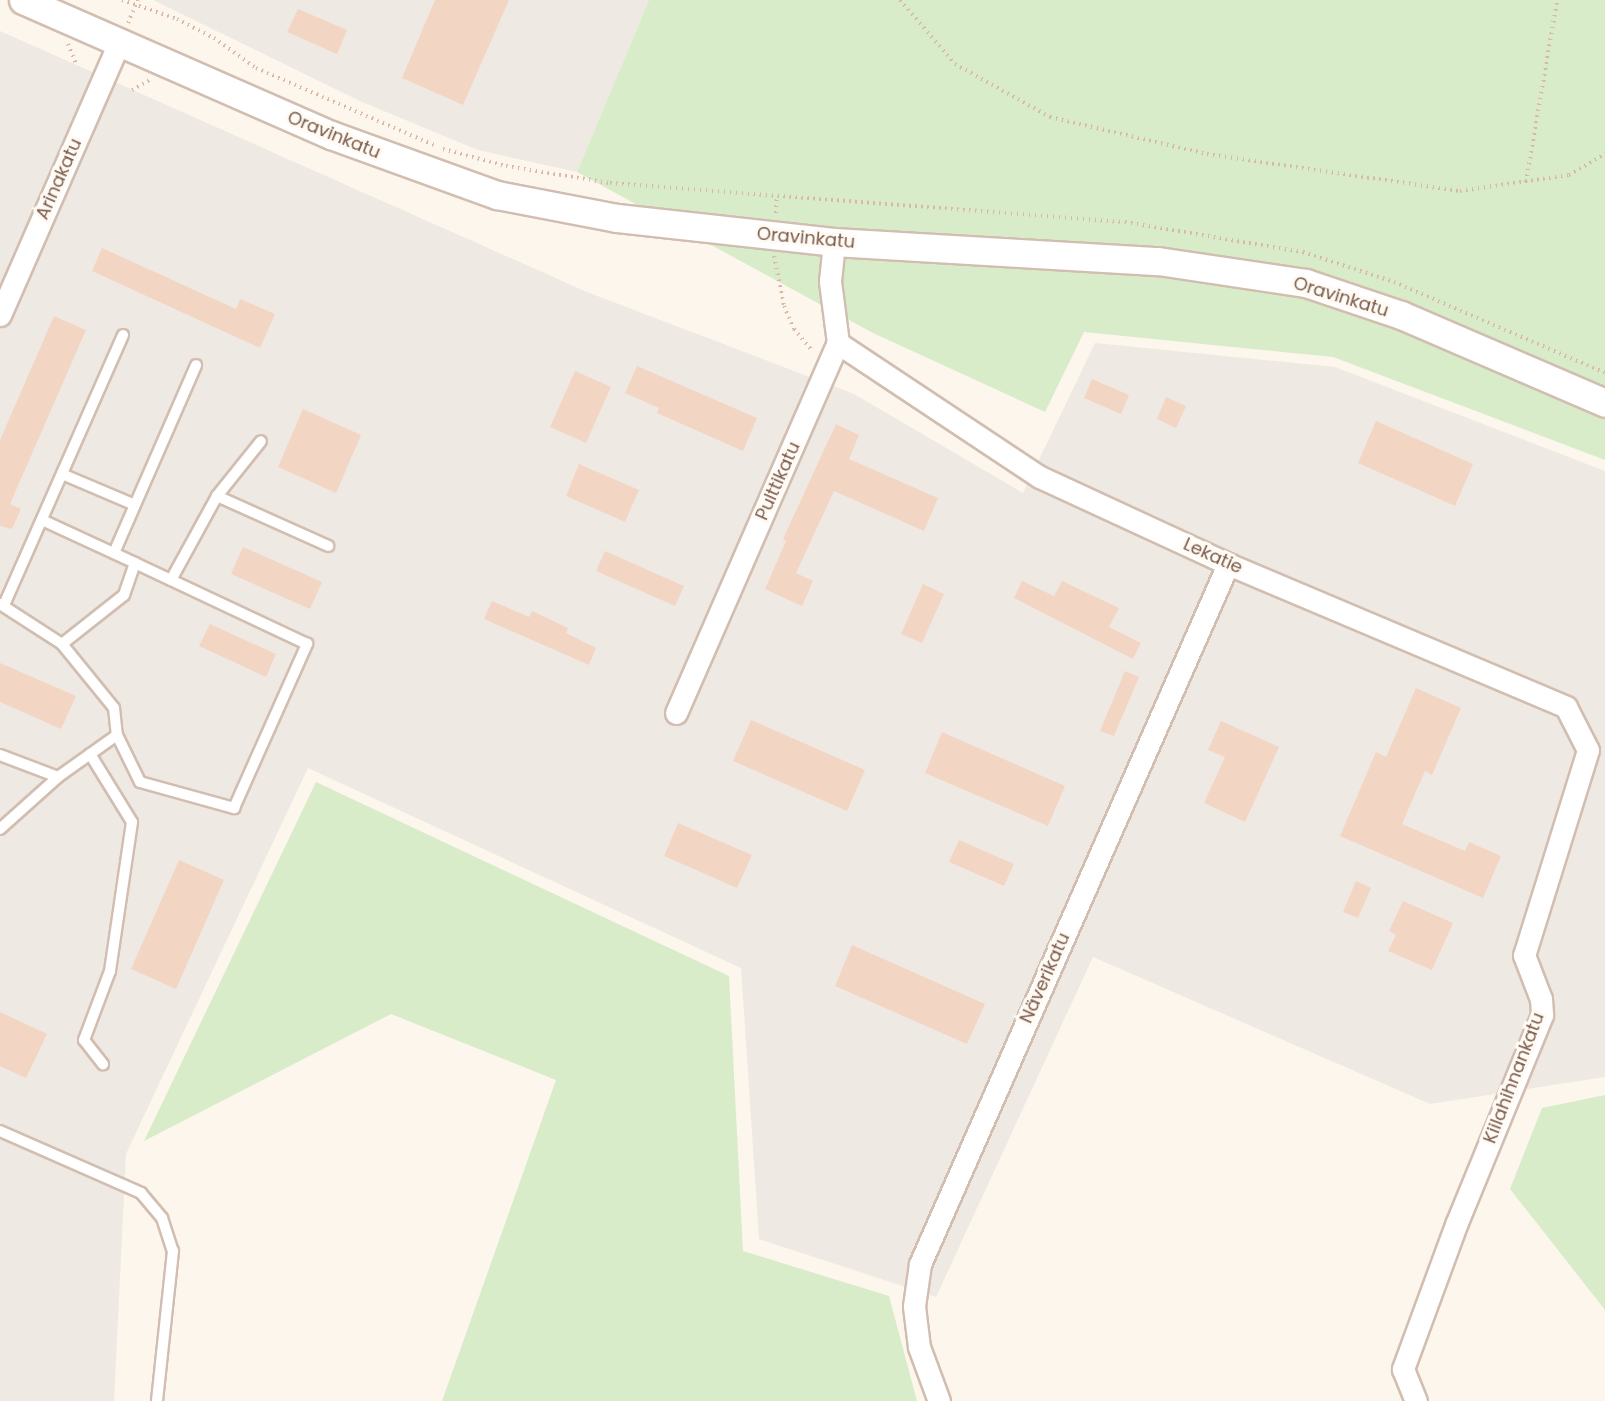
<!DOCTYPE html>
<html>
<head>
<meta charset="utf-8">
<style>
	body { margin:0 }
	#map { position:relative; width:1605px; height:1401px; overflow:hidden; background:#fdf6ec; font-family:Poppins,sans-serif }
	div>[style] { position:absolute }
	.industrial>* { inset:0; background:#efe9e4 }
	.green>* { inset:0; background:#d8ecc9 }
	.building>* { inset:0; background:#f3d5c3 }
	.path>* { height:4px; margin-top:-2px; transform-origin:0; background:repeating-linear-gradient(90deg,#d9b8a5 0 1.5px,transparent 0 6px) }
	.roads { filter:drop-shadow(2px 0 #d1beb0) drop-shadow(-2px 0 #d1beb0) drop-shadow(0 2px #d1beb0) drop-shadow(0 -2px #d1beb0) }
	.service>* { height:10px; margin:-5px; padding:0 5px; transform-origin:5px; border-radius:5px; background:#fff }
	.minor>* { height:21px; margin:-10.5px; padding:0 10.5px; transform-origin:10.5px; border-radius:10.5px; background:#fff }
	.tertiary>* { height:27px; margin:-13.5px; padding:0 13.5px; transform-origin:13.5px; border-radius:13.5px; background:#fff }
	span { translate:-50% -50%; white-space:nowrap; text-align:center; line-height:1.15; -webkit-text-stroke:6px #fffaf3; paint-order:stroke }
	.street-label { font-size:18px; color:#7a5c4d }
</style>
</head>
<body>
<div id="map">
	<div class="industrial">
		<div style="clip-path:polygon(153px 0,649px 0,577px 172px,478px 150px,362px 102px)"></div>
		<div style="clip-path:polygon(0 31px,587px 292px,854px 394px,1023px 493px,1095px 343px,1335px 367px,1605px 471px,1605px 1077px,1430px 1104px,1093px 957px,936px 1297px,759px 1239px,741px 968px,308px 768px,126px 1154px,114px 1401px,0 1401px)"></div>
	</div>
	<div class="green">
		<div style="clip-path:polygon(649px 0,1605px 0,1605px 460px,1333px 357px,1084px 332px,1045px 412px,873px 333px,577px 172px)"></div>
		<div style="clip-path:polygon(316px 782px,729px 976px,743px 1251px,889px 1296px,917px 1401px,442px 1401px,556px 1080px,391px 1014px,144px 1141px)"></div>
		<div style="clip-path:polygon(1605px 1095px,1605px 1310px,1510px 1189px,1542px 1108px)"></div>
	</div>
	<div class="building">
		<div style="clip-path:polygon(435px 0,509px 0,463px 105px,402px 78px)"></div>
		<div style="clip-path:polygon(298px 9px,347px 30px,337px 54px,287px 32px)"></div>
		<div style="clip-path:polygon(102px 248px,236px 309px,240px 299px,275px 314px,260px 348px,92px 271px)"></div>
		<div style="clip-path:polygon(54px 316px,86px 330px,10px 504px,21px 509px,12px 529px,0 526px,0 440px)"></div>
		<div style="clip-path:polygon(637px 366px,757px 418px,743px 451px,657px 413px,659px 408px,625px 393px)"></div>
		<div style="clip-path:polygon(575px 371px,611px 387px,586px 443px,550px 427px)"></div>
		<div style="clip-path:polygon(1092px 379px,1129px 395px,1121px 414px,1084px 398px)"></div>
		<div style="clip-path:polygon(1166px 397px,1186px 406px,1176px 428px,1157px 419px)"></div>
		<div style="clip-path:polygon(303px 409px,361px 435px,336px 493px,278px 467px)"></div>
		<div style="clip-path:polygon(1376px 421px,1473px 464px,1455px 506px,1358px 463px)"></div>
		<div style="clip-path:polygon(836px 424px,859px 435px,849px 459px,938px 498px,924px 531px,834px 491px,796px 573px,813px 581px,802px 606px,765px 589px,786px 541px,783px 539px)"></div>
		<div style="clip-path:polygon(579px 464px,639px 490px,625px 522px,566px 496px)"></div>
		<div style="clip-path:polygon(243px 547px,322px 582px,310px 609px,231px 574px)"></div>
		<div style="clip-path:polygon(605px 551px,684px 586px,675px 606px,596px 571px)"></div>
		<div style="clip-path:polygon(1022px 581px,1054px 596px,1062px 581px,1119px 608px,1109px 627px,1141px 643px,1133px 659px,1014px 598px)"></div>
		<div style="clip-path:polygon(923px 584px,944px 594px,922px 643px,901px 634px)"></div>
		<div style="clip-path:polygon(492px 601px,529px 617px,532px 611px,568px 628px,566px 633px,596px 648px,589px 665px,484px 619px)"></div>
		<div style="clip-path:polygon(210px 624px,276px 654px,266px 677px,199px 646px)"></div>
		<div style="clip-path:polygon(0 663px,76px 696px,61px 729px,0 702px)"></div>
		<div style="clip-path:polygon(1125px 671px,1139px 677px,1114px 736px,1100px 731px)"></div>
		<div style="clip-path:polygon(1416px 688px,1461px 708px,1432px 775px,1425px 771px,1402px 824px,1465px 851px,1469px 842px,1501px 856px,1483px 898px,1340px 836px,1376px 752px,1386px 757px)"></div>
		<div style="clip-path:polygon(751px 720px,865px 770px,847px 811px,733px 761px)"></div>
		<div style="clip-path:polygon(1221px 721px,1279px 747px,1245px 822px,1204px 803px,1225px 757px,1208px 750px)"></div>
		<div style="clip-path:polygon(942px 732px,1065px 786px,1048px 826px,925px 773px)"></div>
		<div style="clip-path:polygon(678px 823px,752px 855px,737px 888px,664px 856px)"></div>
		<div style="clip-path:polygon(959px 840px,1014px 864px,1004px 886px,949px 862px)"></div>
		<div style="clip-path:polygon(179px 860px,224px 880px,176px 989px,131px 969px)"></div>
		<div style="clip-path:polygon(1356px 881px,1371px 888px,1358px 918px,1343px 912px)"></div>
		<div style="clip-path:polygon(1403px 901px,1453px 923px,1432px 970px,1388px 951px,1396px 935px,1389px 931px)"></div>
		<div style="clip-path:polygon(852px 945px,985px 1004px,967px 1044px,835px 986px)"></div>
		<div style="clip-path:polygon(0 1012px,47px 1034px,26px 1078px,0 1066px)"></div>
	</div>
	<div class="path">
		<div style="left:122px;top:0;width:58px;rotate:19.1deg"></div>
		<div style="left:177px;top:19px;width:42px;rotate:27.2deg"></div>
		<div style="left:214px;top:38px;width:52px;rotate:35.5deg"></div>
		<div style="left:256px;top:68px;width:196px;rotate:23.4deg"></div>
		<div style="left:900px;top:0;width:84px;rotate:49.3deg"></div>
		<div style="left:955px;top:64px;width:109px;rotate:29.2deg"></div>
		<div style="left:1050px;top:117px;width:161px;rotate:13.3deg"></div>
		<div style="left:1207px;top:154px;width:256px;rotate:8.3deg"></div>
		<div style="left:1460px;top:191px;width:110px;rotate:-8.4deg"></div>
		<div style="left:1569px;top:175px;width:42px;rotate:-30.3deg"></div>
		<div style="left:128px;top:23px;width:25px;rotate:-67deg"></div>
		<div style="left:68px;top:44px;width:22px;rotate:68deg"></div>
		<div style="left:132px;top:90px;width:20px;rotate:-30deg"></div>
		<div style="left:443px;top:149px;width:65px;rotate:15.1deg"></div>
		<div style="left:506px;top:166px;width:105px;rotate:9.3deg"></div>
		<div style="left:610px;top:183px;width:516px;rotate:4.33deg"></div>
		<div style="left:1125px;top:222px;width:181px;rotate:9.6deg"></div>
		<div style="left:1303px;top:252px;width:96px;rotate:18.2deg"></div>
		<div style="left:1394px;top:282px;width:230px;rotate:23.3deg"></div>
		<div style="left:1526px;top:182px;width:185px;rotate:-80.3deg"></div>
		<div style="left:776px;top:213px;width:18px;rotate:-87deg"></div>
		<div style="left:774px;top:256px;width:51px;rotate:78.7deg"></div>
		<div style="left:784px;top:306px;width:25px;rotate:67deg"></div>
		<div style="left:794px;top:329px;width:30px;rotate:50deg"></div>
	</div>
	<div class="roads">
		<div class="service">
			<div style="left:62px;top:474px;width:79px;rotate:23deg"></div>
			<div style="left:217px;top:496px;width:122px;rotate:24.2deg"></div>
			<div style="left:42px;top:520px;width:102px;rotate:24.8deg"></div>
			<div style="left:135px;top:563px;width:34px;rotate:109deg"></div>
			<div style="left:124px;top:595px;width:79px;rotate:141.7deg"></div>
			<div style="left:114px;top:553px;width:205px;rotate:-66.4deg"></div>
			<div style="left:171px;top:580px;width:96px;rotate:-61.3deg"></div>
			<div style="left:217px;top:496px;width:70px;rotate:-51.3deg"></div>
			<div style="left:0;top:604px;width:74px;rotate:32.8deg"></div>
			<div style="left:62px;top:644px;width:82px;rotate:50.9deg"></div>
			<div style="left:114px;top:708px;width:27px;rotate:84deg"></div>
			<div style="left:117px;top:735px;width:72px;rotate:144.6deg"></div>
			<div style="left:58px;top:777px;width:78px;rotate:138.1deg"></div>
			<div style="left:4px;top:605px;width:295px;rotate:-66.2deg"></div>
			<div style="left:117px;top:735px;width:52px;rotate:63.9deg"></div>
			<div style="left:140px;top:782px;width:98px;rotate:15.5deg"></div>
			<div style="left:234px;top:808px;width:180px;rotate:-66deg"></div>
			<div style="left:307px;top:644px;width:190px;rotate:-154.8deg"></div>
			<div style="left:90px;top:754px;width:80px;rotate:58.3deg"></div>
			<div style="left:132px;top:822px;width:151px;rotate:98.4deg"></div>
			<div style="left:110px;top:971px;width:74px;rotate:110.6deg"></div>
			<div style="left:84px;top:1040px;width:31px;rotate:52deg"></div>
			<div style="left:0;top:755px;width:62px;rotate:20.8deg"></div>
			<div style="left:0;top:1131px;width:154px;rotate:23.7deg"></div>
			<div style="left:141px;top:1193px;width:33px;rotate:50deg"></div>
			<div style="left:162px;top:1218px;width:35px;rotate:72deg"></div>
			<div style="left:173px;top:1251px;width:151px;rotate:96.1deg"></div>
		</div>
		<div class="minor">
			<div style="left:0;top:315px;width:297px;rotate:-66.4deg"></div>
			<div style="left:838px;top:343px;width:242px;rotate:33.6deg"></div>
			<div style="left:1040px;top:477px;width:207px;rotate:24.8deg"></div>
			<div style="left:1228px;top:564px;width:367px;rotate:22.9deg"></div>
			<div style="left:1566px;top:707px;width:48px;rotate:62.9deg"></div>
			<div style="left:1588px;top:750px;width:215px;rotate:107.3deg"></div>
			<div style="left:1524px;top:955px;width:47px;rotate:68.9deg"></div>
			<div style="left:1541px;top:999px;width:16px;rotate:86deg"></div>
			<div style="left:1542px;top:1015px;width:224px;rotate:112.3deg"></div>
			<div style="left:1457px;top:1222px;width:157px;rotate:110.2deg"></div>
			<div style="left:1403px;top:1369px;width:35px;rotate:68deg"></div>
			<div style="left:676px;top:713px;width:404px;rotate:-66.4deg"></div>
			<div style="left:838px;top:343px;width:63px;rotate:-97.4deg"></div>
			<div style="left:830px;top:281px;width:39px;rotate:-84deg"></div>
			<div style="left:939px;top:1401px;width:58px;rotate:-110.3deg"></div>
			<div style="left:919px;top:1347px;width:41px;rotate:-97deg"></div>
			<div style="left:914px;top:1306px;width:42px;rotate:-81.9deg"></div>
			<div style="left:920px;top:1264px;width:765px;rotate:-66.25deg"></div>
		</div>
		<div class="tertiary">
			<div style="left:23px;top:0;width:336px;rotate:23.7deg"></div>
			<div style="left:331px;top:135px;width:177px;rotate:19.9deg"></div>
			<div style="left:497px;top:195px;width:122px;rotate:10.9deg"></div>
			<div style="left:617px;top:218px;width:218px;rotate:6.3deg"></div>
			<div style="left:834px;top:242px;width:325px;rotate:3.4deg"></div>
			<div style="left:1158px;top:261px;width:150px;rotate:8.5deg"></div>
			<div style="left:1306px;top:283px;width:100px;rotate:18.6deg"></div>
			<div style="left:1401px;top:315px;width:222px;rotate:23.3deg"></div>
		</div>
	</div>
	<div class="street-label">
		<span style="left:334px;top:135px;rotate:22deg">Oravinkatu</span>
		<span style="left:59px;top:179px;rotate:-66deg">Arinakatu</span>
		<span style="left:806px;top:238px;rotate:5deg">Oravinkatu</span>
		<span style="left:1341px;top:297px;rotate:17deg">Oravinkatu</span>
		<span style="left:778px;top:481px;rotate:-66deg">Pulttikatu</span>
		<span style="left:1213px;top:556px;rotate:24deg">Lekatie</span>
		<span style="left:1045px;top:978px;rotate:-66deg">Näverikatu</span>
		<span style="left:1514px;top:1078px;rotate:-69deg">Kiilahihnankatu</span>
	</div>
</div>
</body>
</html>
